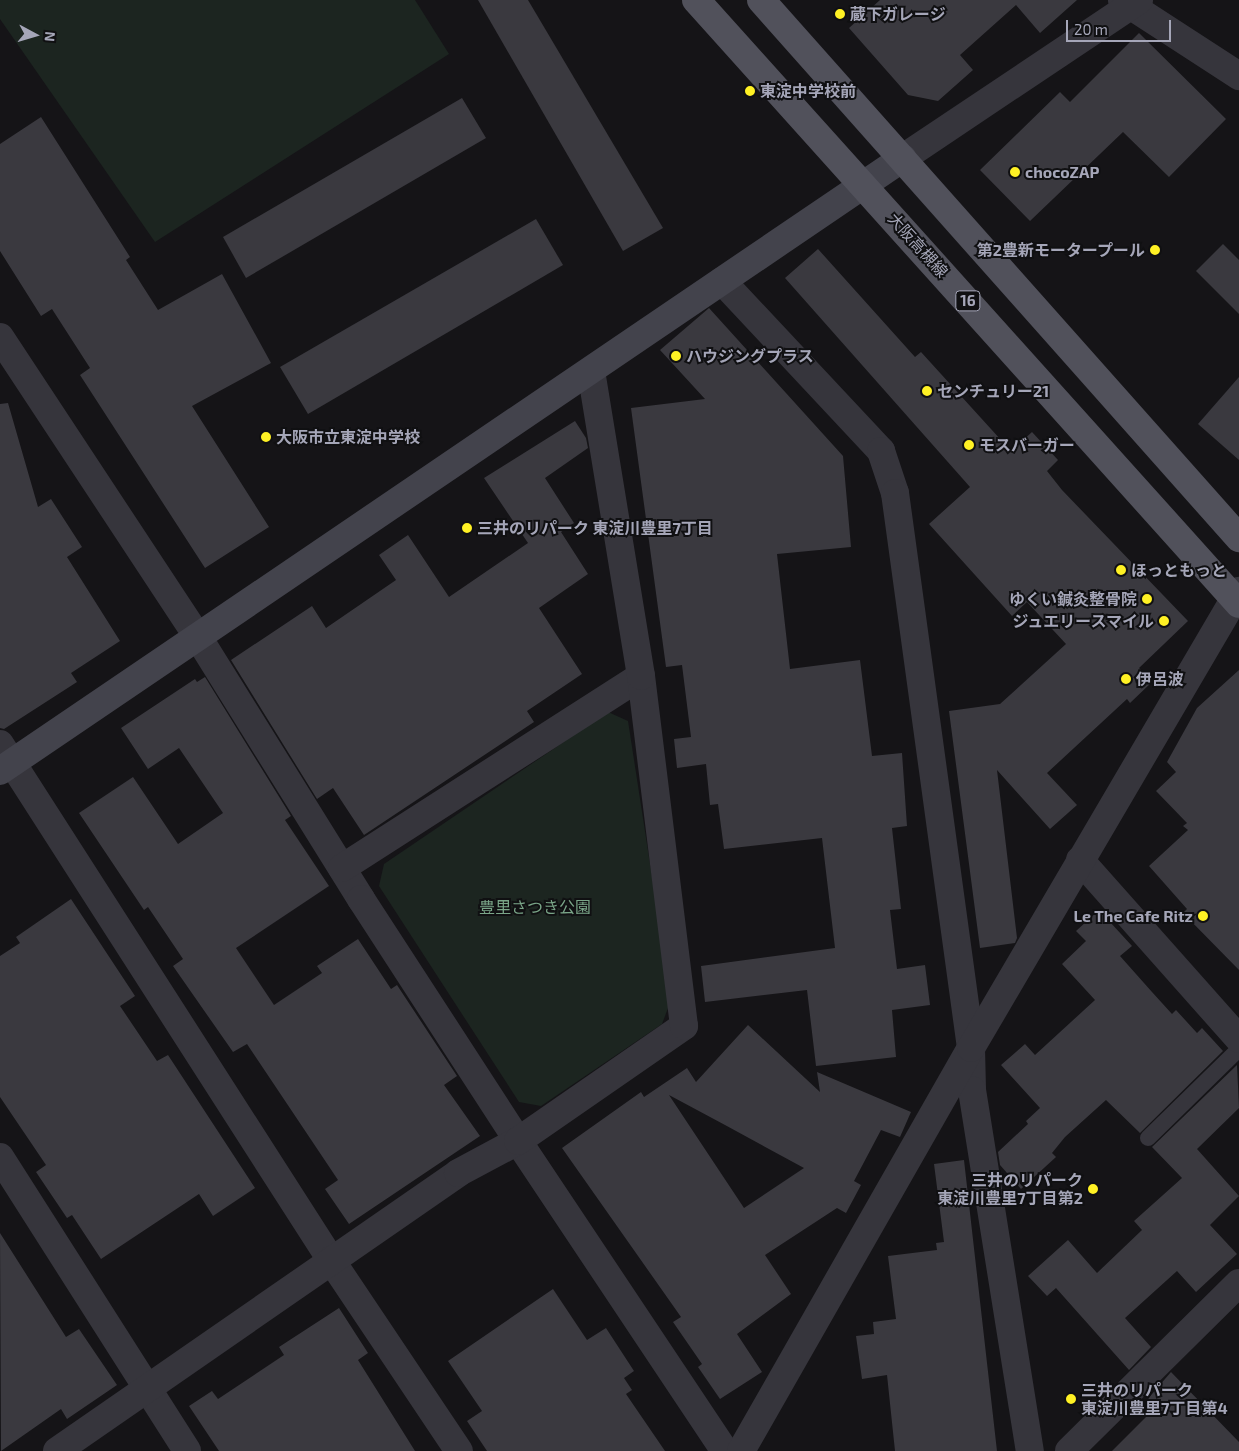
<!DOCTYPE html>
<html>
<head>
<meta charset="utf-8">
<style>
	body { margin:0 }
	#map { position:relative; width:1239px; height:1451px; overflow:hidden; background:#151417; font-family:"Exo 2","Noto Sans JP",sans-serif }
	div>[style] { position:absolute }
	.green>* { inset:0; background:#1c2520 }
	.building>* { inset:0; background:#3a393f }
	.lane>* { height:16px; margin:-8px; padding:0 8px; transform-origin:8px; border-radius:8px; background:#36353c }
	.street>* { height:28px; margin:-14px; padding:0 14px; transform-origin:14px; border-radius:14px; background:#36353c }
	.secondary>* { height:28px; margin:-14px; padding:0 14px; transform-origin:14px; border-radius:14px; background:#43434c }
	.primary>* { height:28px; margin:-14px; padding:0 14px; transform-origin:14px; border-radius:14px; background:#51515b }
	.dots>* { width:14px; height:14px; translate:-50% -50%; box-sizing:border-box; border:2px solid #101012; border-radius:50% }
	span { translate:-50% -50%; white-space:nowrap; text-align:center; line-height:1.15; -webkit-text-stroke:4px #101012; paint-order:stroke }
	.shield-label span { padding:1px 4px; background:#101012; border:1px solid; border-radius:4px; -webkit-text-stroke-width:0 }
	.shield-label { font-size:15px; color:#a5a6b8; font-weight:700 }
	.poi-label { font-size:16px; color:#a5a6b8; font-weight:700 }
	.left { translate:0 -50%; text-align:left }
	.right { translate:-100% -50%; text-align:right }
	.street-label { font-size:16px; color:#a5a6b8 }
	.park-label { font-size:16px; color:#7aa588 }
	.north { position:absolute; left:10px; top:10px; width:50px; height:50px; -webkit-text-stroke:4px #101012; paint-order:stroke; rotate:96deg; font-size:14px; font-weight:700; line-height:20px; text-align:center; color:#a5a6b8 }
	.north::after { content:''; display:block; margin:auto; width:18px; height:22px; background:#a5a6b8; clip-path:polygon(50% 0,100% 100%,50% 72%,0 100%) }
	.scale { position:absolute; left:1066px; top:20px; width:105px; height:22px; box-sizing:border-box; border:2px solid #a5a6b8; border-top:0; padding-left:6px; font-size:15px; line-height:18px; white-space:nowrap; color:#a5a6b8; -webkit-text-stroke:4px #101012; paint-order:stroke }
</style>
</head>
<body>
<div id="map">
	<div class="green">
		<div style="clip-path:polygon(0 0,415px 0,449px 54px,155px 242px,0 19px)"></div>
		<div style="clip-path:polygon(608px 712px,628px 721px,671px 1000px,662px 1024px,541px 1106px,519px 1102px,379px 886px,384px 864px)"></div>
	</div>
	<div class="building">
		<div style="clip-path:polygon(478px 0,528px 0,663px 228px,623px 251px)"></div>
		<div style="clip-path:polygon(880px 0,1077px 0,1040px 33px,1016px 5px,960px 55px,973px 70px,938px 101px,908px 95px,849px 28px)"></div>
		<div style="clip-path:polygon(1139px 33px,1226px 119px,1169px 177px,1123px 132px,1030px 221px,980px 170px,1060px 92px,1070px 102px)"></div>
		<div style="clip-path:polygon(462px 98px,486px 138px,246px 278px,223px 237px)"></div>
		<div style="clip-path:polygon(41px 117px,130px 257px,126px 260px,158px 310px,222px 274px,271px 363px,192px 406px,269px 527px,205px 568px,80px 375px,90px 368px,52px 309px,41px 316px,0 251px,0 144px)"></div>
		<div style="clip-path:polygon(536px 219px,563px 265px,308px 414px,280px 367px)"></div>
		<div style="clip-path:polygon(1223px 244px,1239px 260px,1239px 314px,1196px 271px)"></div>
		<div style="clip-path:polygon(818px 249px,915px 357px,921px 352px,1011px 451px,1032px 432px,1058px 460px,1047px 471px,1062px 490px,1188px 621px,1139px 668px,1152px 682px,1130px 703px,1127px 699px,1047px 773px,1077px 805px,1050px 829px,997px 770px,1017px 938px,1015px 943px,980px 948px,949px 711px,1000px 704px,1066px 644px,1027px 602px,1012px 616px,929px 524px,970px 487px,785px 278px)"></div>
		<div style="clip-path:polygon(709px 308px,843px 456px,851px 547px,777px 554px,790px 669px,860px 660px,872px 756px,902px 753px,907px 826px,892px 828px,901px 909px,890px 910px,897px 969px,925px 965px,930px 1005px,892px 1010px,896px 1057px,816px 1066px,807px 990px,705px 1002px,701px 966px,835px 948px,822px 838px,724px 849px,718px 804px,710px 805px,706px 764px,677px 768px,674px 739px,691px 737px,682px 665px,666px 667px,631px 408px,705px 399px,660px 350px)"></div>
		<div style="clip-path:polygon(1239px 377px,1239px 460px,1198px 424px)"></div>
		<div style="clip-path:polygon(8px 403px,38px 507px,51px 499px,82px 547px,67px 557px,120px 641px,71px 673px,77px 682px,4px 729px,0 728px,0 404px)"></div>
		<div style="clip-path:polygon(575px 421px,586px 438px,588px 448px,545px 478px,574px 523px,561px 532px,588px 574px,539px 608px,582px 674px,527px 711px,534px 722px,364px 835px,333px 788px,317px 799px,231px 660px,312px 606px,326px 628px,396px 580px,379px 555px,408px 535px,449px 597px,528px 543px,484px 478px)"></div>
		<div style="clip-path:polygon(1239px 670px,1239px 970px,1183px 913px,1187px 909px,1149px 866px,1188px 830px,1183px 826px,1187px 823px,1156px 791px,1176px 772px,1167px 762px,1197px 708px)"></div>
		<div style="clip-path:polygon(205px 677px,291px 816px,285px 820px,329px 886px,236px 948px,274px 1005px,322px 973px,317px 966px,358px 939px,391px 989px,397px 985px,457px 1076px,444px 1085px,480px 1136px,349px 1224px,325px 1189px,338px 1180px,247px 1044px,233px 1052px,173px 966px,183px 959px,148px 907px,144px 910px,79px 813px,133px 777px,178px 844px,223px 813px,179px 748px,148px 769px,121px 728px,195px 679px,197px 682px)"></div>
		<div style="clip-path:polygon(71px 899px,135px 996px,120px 1006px,157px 1061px,168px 1055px,255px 1188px,213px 1216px,199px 1194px,101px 1259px,72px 1215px,67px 1218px,36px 1172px,46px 1165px,0 1097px,0 956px,20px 943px,16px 937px)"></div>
		<div style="clip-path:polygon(1099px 910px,1132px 946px,1120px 956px,1152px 992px,1172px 1014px,1176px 1010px,1197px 1033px,1202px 1028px,1223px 1051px,1140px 1133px,1106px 1100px,1065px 1137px,1052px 1153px,1056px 1157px,1021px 1189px,1000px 1165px,998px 1152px,1028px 1124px,1026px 1121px,1040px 1108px,1001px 1065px,1025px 1044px,1035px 1055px,1095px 1000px,1062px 964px,1086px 941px,1076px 931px)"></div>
		<div style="clip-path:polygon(evenodd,748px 1025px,820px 1092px,817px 1072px,911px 1112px,900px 1137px,881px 1130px,854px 1181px,861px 1185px,846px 1213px,837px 1208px,765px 1255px,791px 1294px,737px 1334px,762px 1372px,720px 1399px,698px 1367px,702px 1364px,673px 1322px,681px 1317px,562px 1148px,641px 1092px,644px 1097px,687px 1068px,696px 1082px,748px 1025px,669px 1095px,725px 1125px,804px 1168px,744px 1208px,669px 1095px)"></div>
		<div style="clip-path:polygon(1237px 1065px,1239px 1108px,1197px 1149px,1239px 1196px,1210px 1225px,1237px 1254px,1196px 1292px,1177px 1271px,1125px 1318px,1151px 1347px,1129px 1370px,1056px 1288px,1047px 1296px,1028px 1276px,1068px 1240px,1097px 1273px,1142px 1230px,1134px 1221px,1182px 1178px,1152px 1147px)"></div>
		<div style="clip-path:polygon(964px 1160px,997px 1451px,895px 1451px,887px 1375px,862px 1379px,856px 1336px,874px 1334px,873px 1322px,896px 1319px,888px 1256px,937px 1250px,936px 1243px,944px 1242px,934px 1164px)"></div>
		<div style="clip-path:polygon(0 1233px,66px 1337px,79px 1329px,117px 1385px,67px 1419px,61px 1409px,1px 1451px)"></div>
		<div style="clip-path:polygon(553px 1289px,587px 1340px,606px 1328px,634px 1371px,624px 1378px,632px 1390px,626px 1394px,665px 1451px,487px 1451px,467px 1421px,482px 1411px,448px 1361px)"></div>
		<div style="clip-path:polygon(339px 1308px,368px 1353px,358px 1360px,415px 1451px,219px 1451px,189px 1406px,212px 1391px,218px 1399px,284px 1355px,279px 1347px)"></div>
		<div style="clip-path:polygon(1171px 1372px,1239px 1442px,1239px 1451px,1112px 1451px,1154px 1409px,1146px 1401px)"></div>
	</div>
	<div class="lane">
		<div style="left:1148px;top:1138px;width:127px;rotate:-44.4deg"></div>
	</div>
	<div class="street">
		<div style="left:1122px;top:0;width:140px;rotate:33deg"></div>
		<div style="left:903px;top:158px;width:284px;rotate:-33.8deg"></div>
		<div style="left:722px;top:281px;width:233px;rotate:46.9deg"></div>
		<div style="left:881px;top:451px;width:44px;rotate:71.6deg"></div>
		<div style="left:895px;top:493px;width:560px;rotate:82.2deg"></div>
		<div style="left:971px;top:1048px;width:42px;rotate:88.6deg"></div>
		<div style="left:972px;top:1090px;width:366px;rotate:80.9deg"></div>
		<div style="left:0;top:337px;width:359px;rotate:56.6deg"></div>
		<div style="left:198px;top:637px;width:309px;rotate:58.1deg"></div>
		<div style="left:361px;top:899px;width:288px;rotate:57deg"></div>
		<div style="left:518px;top:1141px;width:373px;rotate:56.3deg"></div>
		<div style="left:0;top:744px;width:613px;rotate:57.32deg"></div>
		<div style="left:331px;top:1260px;width:230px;rotate:56.2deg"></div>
		<div style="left:1080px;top:860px;width:239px;rotate:48.4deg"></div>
		<div style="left:342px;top:868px;width:355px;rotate:-32.7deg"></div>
		<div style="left:0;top:1157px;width:348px;rotate:57.5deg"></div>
		<div style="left:57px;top:1451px;width:488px;rotate:-34.7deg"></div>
		<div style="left:458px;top:1173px;width:68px;rotate:-28.1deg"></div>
		<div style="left:518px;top:1141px;width:202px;rotate:-34.7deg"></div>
		<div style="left:684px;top:1026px;width:353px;rotate:-97deg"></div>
		<div style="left:641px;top:676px;width:309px;rotate:-99.3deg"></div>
		<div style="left:741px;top:1451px;width:464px;rotate:-60.3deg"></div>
		<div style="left:971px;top:1048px;width:530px;rotate:-59.61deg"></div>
		<div style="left:1069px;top:1451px;width:239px;rotate:-44.7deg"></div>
	</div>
	<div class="secondary">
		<div style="left:0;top:771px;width:1091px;rotate:-34.17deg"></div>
	</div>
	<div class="primary">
		<div style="left:696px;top:0;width:812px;rotate:48.04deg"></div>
		<div style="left:761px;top:0;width:720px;rotate:48.38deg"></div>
	</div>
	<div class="dots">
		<div style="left:840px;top:14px;background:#fff124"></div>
		<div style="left:750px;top:91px;background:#fff124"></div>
		<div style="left:1015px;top:172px;background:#fff124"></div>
		<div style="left:1155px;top:250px;background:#fff124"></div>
		<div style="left:676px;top:356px;background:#fff124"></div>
		<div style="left:927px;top:391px;background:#fff124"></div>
		<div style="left:266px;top:437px;background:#fff124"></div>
		<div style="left:969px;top:445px;background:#fff124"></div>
		<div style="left:467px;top:528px;background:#fff124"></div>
		<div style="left:1121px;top:570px;background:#fff124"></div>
		<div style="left:1147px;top:599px;background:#fff124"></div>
		<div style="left:1164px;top:621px;background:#fff124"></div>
		<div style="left:1126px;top:679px;background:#fff124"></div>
		<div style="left:1203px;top:916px;background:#fff124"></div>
		<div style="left:1093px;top:1189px;background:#fff124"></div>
		<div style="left:1071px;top:1399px;background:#fff124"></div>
	</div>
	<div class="shield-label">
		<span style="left:968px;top:301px">16</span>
	</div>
	<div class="poi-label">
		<span class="left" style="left:850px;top:14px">蔵下ガレージ</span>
		<span class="left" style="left:760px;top:91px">東淀中学校前</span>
		<span class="left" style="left:1025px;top:172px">chocoZAP</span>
		<span class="right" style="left:1145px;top:250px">第2豊新モータープール</span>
		<span class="left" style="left:686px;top:356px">ハウジングプラス</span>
		<span class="left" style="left:937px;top:391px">センチュリー21</span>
		<span class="left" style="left:276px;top:437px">大阪市立東淀中学校</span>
		<span class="left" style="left:979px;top:445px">モスバーガー</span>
		<span class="left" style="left:477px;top:528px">三井のリパーク 東淀川豊里7丁目</span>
		<span class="left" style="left:1131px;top:570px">ほっともっと</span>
		<span class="right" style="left:1137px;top:599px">ゆくい鍼灸整骨院</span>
		<span class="right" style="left:1154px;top:621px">ジュエリースマイル</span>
		<span class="left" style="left:1136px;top:679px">伊呂波</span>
		<span class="right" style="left:1193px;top:916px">Le The Cafe Ritz</span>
		<span class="right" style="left:1083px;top:1189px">三井のリパーク<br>東淀川豊里7丁目第2</span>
		<span class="left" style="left:1081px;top:1399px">三井のリパーク<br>東淀川豊里7丁目第4</span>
	</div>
	<div class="street-label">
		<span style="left:918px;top:245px;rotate:48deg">大阪高槻線</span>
	</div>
	<div class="park-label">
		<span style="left:535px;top:907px">豊里さつき公園</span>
	</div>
	<div class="north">N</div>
	<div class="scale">20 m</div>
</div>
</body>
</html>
